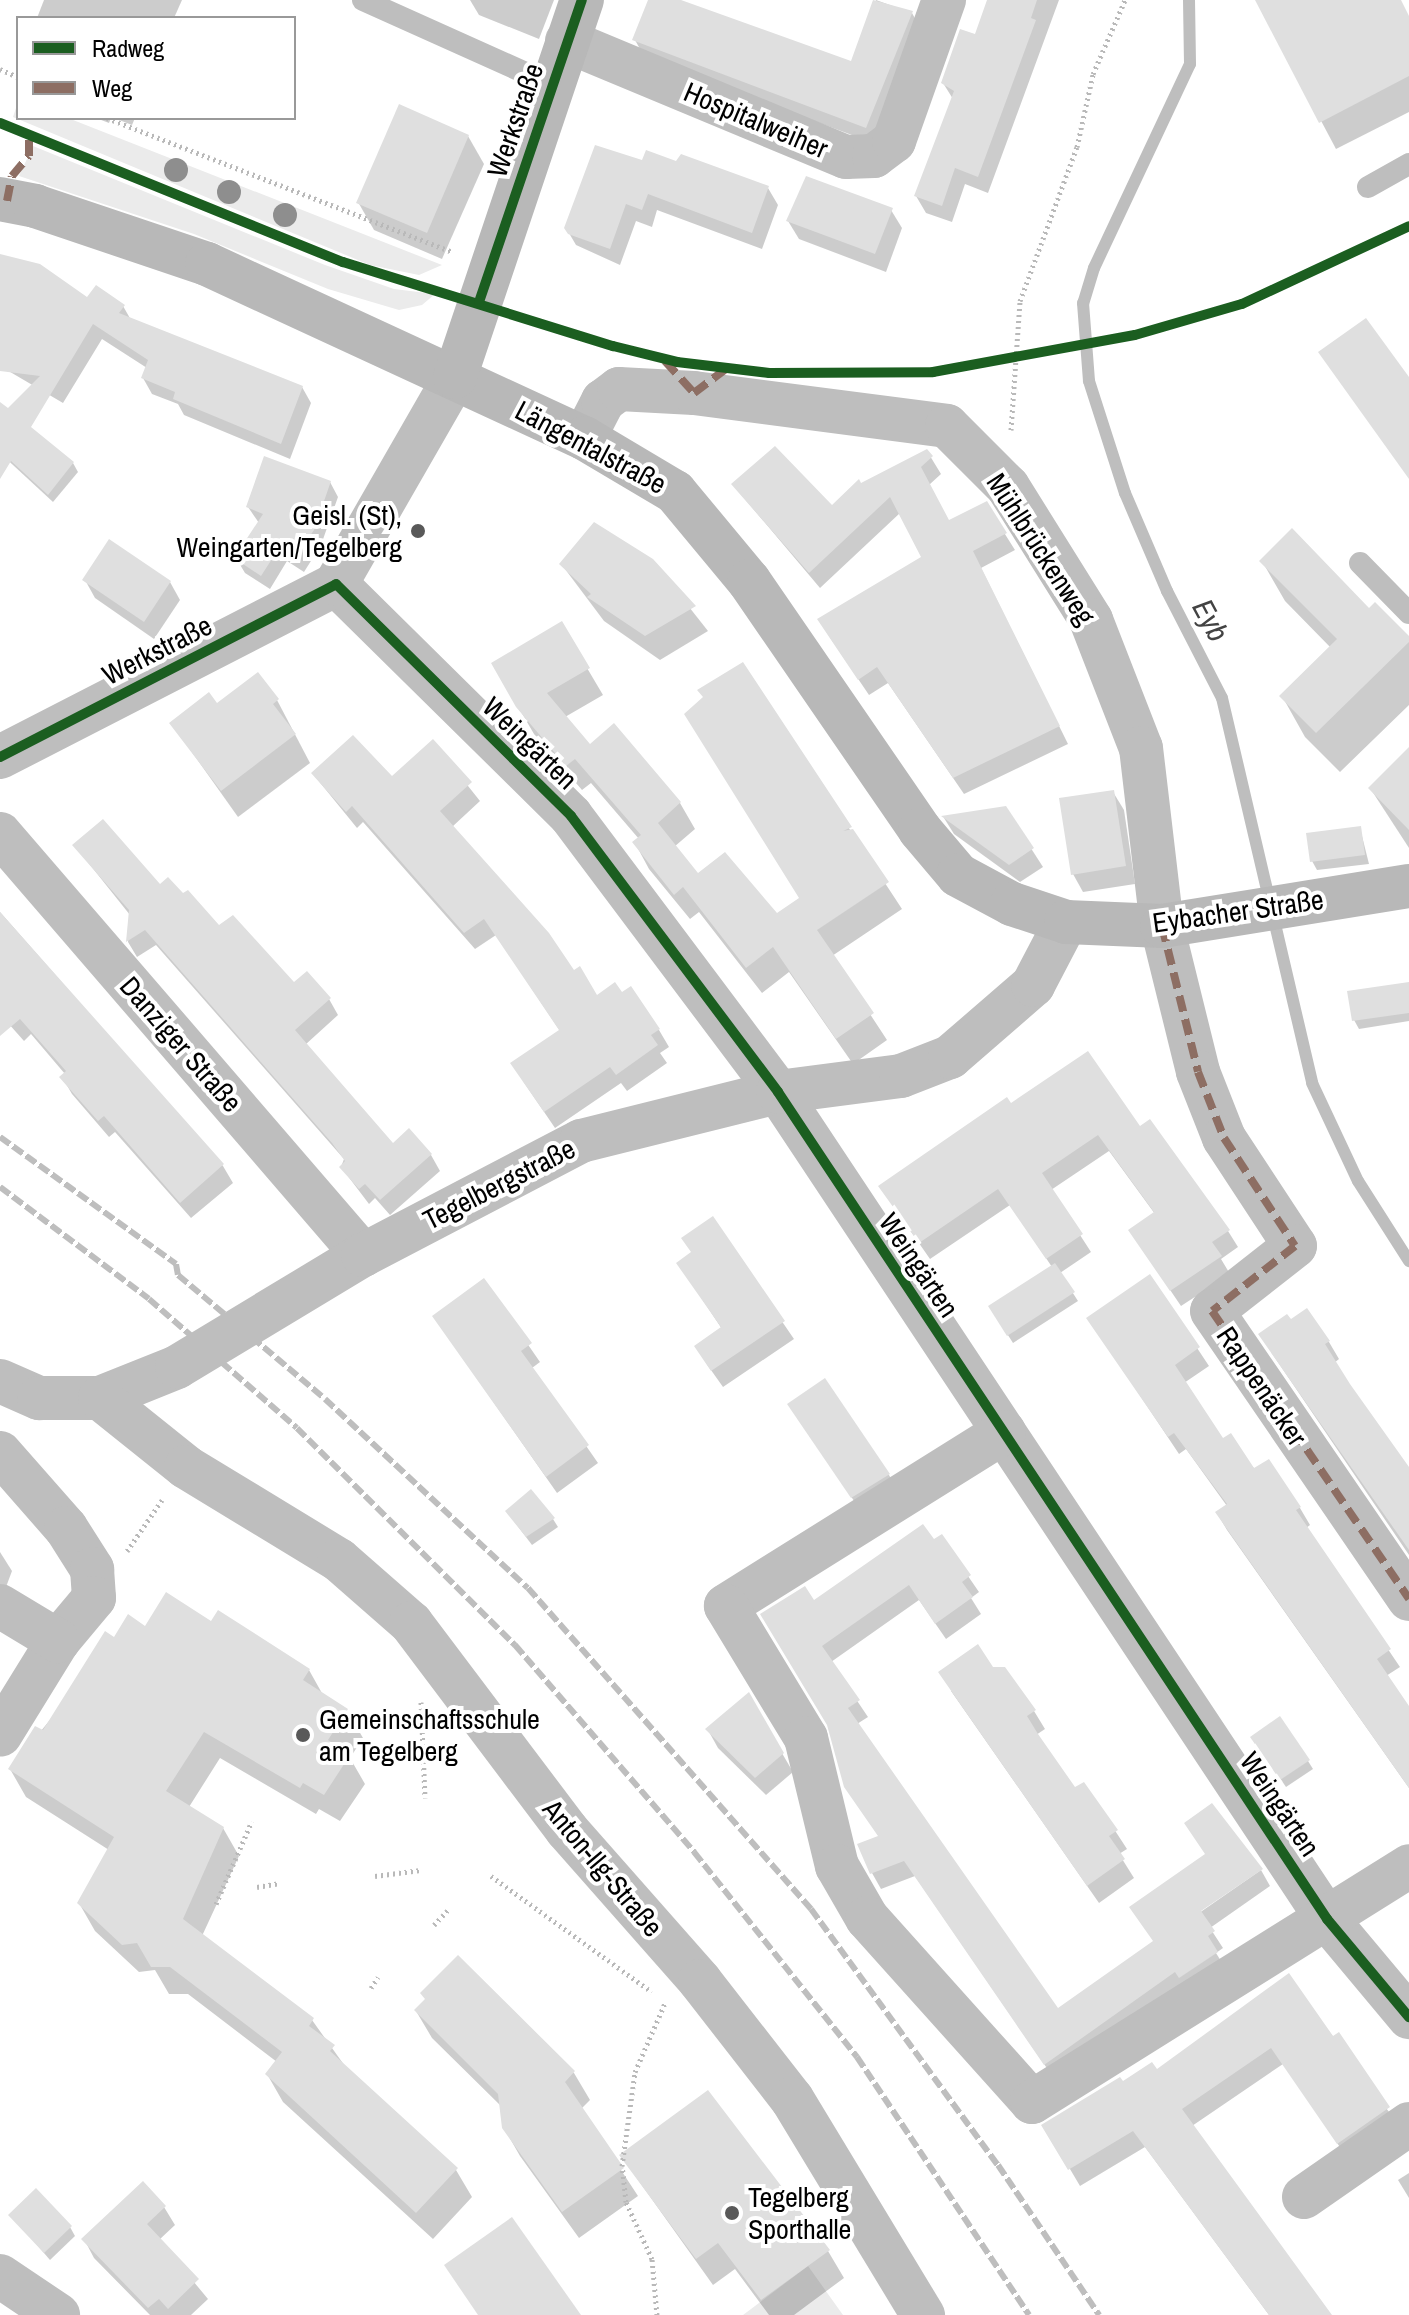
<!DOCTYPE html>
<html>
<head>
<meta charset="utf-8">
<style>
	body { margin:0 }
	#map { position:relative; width:1409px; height:2315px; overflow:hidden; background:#fff; font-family:"Archivo Narrow",sans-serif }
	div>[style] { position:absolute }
	.green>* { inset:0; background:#ebebeb }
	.shadow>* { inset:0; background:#0003 }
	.stream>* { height:12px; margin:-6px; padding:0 6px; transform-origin:6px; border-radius:6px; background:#bebebe }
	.building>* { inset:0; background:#dfdfdf }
	.path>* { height:5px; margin-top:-2.5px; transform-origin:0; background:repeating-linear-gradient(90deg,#b9b9b9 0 2px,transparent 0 6px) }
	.lane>* { height:22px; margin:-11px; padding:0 11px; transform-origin:11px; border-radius:11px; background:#bebebe }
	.street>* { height:44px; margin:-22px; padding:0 22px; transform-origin:22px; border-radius:22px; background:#bebebe }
	.secondary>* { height:44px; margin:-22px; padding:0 22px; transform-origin:22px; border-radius:22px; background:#b8b8b8 }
	.rail>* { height:6px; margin-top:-3px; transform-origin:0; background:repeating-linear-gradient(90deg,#bebebe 0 12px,transparent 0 16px) }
	.quiet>* { height:8px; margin-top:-4px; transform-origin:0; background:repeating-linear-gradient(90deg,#8d6e63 0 16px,transparent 0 24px) }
	.cycleway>* { height:10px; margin:-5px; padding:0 5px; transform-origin:5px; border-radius:5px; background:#1b5e20 }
	.trees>* { width:24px; height:24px; margin:-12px; border-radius:50%; background:#8e8e8e }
	.dots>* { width:22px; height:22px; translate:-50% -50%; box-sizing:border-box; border:4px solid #fff; border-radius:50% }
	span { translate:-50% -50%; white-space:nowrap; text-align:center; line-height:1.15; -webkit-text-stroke:8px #fff; paint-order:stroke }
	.street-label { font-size:28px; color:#000 }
	.poi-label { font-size:28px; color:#000 }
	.right { translate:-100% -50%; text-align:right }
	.left { translate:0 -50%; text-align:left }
	.water-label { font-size:30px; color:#434343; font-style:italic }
	.legend { position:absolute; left:16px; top:16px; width:280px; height:104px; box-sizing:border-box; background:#fff; border:2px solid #999; margin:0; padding:10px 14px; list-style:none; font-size:24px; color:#000 }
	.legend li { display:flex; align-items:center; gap:16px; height:40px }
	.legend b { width:40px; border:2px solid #999 }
</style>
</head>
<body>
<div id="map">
	<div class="green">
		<div style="clip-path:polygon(18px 102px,18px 118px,68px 118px,442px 265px,419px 275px,370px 265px,13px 117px)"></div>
		<div style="clip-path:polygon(33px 146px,325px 265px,394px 289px,435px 294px,422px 305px,399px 310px,328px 289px,194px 234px,19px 176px)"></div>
		<div style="clip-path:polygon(808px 2266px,843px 2315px,743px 2315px)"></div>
	</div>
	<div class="shadow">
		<div style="clip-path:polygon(44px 0,182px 0,174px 18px,37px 18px)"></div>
		<div style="clip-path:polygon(470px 0,554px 0,539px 39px,479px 15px)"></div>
		<div style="clip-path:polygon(650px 0,852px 63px,876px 0,912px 13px,922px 31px,876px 144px,645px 58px,635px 40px)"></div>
		<div style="clip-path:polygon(989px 0,1059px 0,988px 193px,965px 184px,952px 222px,926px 213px,916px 196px,953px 99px,943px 83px,975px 36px)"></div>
		<div style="clip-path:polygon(1257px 0,1400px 0,1409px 18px,1409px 112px,1336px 149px)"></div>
		<div style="clip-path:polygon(96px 118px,111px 118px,109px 123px)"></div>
		<div style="clip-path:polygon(114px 118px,135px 118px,132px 125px)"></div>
		<div style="clip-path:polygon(468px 136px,484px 164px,442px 259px,374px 230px,358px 202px)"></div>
		<div style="clip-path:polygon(676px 163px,768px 188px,778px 205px,762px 249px,657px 210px,652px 227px,636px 221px,620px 265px,576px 245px,566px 228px)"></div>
		<div style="clip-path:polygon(891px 210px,902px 228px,886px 272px,799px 239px,788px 221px)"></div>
		<div style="clip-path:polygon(0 256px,87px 300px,123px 306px,131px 320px,302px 387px,311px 403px,290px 459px,184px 415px,178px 404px,152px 394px,143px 378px,147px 368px,102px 339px,63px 403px,0 366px)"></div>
		<div style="clip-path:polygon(0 436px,73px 463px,78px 472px,53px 502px,0 453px)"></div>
		<div style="clip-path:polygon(927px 451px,941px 474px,929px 485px,949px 522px,986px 504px,1015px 550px,981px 568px,1068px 744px,964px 794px,888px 683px,869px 695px,829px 636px,924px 557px,900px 513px,820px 588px,733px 485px,832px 508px)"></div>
		<div style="clip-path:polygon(330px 482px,338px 497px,321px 545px,304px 572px,287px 561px,270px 589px,245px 573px,236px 558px,259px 523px,248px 507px)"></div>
		<div style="clip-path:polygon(652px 560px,708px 631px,660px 660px,604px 621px,562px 565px)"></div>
		<div style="clip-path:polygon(1262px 561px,1369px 611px,1409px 639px,1409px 705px,1340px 772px,1305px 737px,1282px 696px,1331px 648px,1285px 601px)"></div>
		<div style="clip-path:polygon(85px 580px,170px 582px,180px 600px,154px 639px,95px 598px)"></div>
		<div style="clip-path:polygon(561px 624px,603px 695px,565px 717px,590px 747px,613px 726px,680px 803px,695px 829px,674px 847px,698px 876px,777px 916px,801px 899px,742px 665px,902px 909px,832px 956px,887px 1040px,853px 1064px,789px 972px,762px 993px,699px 912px,690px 919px,649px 869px,635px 843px,639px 839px,591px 783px,582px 790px,534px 734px,493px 664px)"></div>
		<div style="clip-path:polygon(277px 700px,310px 763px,238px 817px,172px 724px,217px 706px)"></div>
		<div style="clip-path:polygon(433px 742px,480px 801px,452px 827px,596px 998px,659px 1030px,669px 1047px,660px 1053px,667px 1063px,627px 1091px,621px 1083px,555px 1128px,523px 1081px,560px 1031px,496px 935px,475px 949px,363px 822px,357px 828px,313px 774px,392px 779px)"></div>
		<div style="clip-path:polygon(1409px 750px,1409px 848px,1370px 788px)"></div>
		<div style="clip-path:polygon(1113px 792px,1124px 810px,1135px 884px,1083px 892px,1073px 874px)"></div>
		<div style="clip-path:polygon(1005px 808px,1043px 867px,1020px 882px,954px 834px,944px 818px)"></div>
		<div style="clip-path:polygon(1360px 828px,1369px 864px,1317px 870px,1312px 861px)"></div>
		<div style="clip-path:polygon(75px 846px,160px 887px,294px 985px,329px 999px,338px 1015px,305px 1045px,393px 1146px,431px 1155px,440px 1171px,390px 1215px,375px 1198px,369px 1204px,341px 1167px,344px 1159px,156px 945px,137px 957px,128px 942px,130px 915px)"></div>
		<div style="clip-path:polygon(0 912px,223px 1166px,233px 1183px,191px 1218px,115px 1132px,109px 1137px,72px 1094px,62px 1077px,65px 1074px,31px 1034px,24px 1041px,0 1014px)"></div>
		<div style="clip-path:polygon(1409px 984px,1409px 1021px,1359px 1029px,1354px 1020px)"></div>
		<div style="clip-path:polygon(1011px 1106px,1139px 1129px,1228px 1231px,1238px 1247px,1221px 1259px,1230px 1274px,1181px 1306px,1130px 1231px,1155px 1214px,1109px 1151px,1051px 1190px,1091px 1252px,1060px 1273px,1078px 1301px,1013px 1343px,990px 1307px,1052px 1267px,1010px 1205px,930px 1259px,891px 1203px)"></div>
		<div style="clip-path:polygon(712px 1219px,794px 1339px,723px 1387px,706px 1363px,722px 1329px,678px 1263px,692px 1254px)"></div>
		<div style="clip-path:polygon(1150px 1277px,1209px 1366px,1184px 1383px,1223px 1441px,1300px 1508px,1310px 1525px,1306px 1528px,1400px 1667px,1386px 1676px,1409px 1710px,1409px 1788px,1227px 1530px,1217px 1513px,1227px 1506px,1186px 1449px,1179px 1454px,1099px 1334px)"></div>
		<div style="clip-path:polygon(484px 1281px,540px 1362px,532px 1368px,598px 1463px,557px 1493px,434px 1317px)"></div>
		<div style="clip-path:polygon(1291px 1322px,1329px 1342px,1339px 1359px,1334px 1363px,1409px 1470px,1409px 1555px,1271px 1352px)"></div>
		<div style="clip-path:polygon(800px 1422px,889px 1475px,899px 1492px,863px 1514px)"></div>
		<div style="clip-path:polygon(507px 1512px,553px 1519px,558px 1527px,532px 1545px)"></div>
		<div style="clip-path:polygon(941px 1537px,979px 1592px,971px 1598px,981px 1614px,946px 1639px,919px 1600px,831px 1662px,868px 1717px,857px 1724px,1058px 2011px,1261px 1870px,1270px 1886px,1210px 1928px,1223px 1948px,1216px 1953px,1226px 1969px,1055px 2080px,915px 1876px,881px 1889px,872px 1873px,880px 1838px,845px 1786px,813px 1602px)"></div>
		<div style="clip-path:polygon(0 1552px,12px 1571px,0 1603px)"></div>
		<div style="clip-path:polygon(212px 1624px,309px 1670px,323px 1695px,347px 1710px,363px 1738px,350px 1758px,365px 1784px,340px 1821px,319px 1809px,316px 1814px,220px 1758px,189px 1807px,223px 1828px,239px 1856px,202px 1936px,312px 2020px,347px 2069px,456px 2170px,472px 2197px,433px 2239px,283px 2102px,267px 2074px,277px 2062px,188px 1994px,169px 1994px,155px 1970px,139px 1972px,95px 1931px,79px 1903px,109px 1850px,26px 1797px,10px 1769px,115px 1640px,146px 1629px)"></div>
		<div style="clip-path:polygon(992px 1669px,1034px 1711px,1045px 1729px,1036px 1735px,1075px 1790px,1099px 1806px,1127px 1849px,1119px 1854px,1134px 1878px,1099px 1903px,951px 1691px)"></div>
		<div style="clip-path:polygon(748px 1695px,793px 1772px,766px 1795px,718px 1748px,708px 1730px)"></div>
		<div style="clip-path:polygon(1258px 1746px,1308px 1761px,1313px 1769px,1286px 1787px)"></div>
		<div style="clip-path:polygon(458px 1958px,574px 2073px,590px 2100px,581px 2109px,638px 2196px,579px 2238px,520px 2156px,504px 2128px,502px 2107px,432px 2038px,416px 2011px)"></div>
		<div style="clip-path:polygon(1288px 1976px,1398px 2124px,1348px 2159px,1283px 2064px,1192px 2126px,1329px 2315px,1269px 2315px,1145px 2147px,1080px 2186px,1044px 2125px,1157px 2072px)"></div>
		<div style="clip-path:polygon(621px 2156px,828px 2251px,844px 2278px,794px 2315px,769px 2315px,735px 2269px,713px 2285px)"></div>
		<div style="clip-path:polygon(1409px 2173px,1409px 2198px,1398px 2180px)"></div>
		<div style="clip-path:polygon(164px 2207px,175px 2225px,159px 2240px,208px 2299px,191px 2315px,150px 2315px,94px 2258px,84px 2239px)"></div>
		<div style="clip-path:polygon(11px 2215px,70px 2227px,75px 2236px,50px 2260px)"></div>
	</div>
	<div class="stream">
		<div style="left:1189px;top:0;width:64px;rotate:89.1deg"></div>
		<div style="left:1190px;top:64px;width:225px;rotate:115.2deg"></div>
		<div style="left:1094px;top:268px;width:37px;rotate:107deg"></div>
		<div style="left:1083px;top:303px;width:78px;rotate:85.6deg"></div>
		<div style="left:1089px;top:381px;width:118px;rotate:72.2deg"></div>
		<div style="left:1125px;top:493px;width:107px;rotate:66.8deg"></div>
		<div style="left:1167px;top:591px;width:120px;rotate:62.8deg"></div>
		<div style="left:1222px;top:698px;width:395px;rotate:76.8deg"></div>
		<div style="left:1312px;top:1083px;width:108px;rotate:64.9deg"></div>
		<div style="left:1358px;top:1181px;width:95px;rotate:57.5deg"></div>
	</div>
	<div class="building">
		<div style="clip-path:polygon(648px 0,681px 0,851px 61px,873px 0,913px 11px,866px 128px,632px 40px)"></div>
		<div style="clip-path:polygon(987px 0,1037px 0,1031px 18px,1036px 20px,978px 177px,955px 168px,942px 206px,914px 196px,954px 91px,941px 83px,960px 29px,975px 34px)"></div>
		<div style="clip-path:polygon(1255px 0,1401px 0,1409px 16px,1409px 76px,1319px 123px)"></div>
		<div style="clip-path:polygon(399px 104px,469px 135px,427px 233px,356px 203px)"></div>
		<div style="clip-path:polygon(595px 145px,642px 160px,646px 150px,676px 161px,681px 154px,769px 186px,752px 233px,648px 194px,642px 210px,626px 204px,610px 249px,568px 234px,564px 228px)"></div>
		<div style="clip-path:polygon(806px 176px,893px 208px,875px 254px,786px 221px)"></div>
		<div style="clip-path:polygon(0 254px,40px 264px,87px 297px,96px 285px,125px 305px,119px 313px,303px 386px,281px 444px,173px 399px,175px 392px,141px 378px,148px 360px,93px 324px,31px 427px,74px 462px,48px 495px,11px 461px,0 479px,0 402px,8px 408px,40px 376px,0 371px)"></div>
		<div style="clip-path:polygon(1366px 318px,1409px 377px,1409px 479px,1318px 352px)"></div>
		<div style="clip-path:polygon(775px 446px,832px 505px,859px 479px,861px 483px,927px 449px,933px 456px,921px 467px,949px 520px,987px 501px,1007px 533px,973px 551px,1060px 726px,953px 778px,877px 667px,858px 680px,817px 619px,921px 557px,890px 497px,809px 573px,731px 484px)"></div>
		<div style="clip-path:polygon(264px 456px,331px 481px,314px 530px,295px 558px,279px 548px,261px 576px,234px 558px,263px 514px,246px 507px)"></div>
		<div style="clip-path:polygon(594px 522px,653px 559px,696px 606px,645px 636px,587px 597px,591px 594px,559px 564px)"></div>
		<div style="clip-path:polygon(1292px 528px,1369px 608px,1375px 602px,1409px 636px,1409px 642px,1316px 733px,1279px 696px,1337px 639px,1259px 561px)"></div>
		<div style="clip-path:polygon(109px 539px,171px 581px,144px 622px,82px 580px)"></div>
		<div style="clip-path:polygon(562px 621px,590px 668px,547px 693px,590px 744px,614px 723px,681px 802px,658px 823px,698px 873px,725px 852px,777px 913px,799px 898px,684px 714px,703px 697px,697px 690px,743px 662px,852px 827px,843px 831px,853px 829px,889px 882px,817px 930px,874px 1013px,836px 1039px,773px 947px,746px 968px,683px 887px,674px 895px,632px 842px,641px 835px,575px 759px,566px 766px,516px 707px,491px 663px)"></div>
		<div style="clip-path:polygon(258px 672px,279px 699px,273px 704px,296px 734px,221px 791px,169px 723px,209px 692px,217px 703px)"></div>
		<div style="clip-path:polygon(353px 735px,392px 776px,433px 739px,472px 782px,440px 811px,549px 933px,574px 970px,580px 966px,597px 995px,615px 982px,622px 992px,631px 986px,660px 1029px,651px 1035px,658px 1045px,616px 1075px,610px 1067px,544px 1112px,510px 1063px,559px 1030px,484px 919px,464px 933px,352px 806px,346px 812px,311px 773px)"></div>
		<div style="clip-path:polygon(1409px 747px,1409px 830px,1368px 788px)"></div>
		<div style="clip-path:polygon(1114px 790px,1126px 866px,1071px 875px,1059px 798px)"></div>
		<div style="clip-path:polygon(1006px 806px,1034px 848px,1009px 865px,941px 816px)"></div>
		<div style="clip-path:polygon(103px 819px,160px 884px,168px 877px,183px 893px,188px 890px,219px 925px,233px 915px,294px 982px,307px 971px,331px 998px,295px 1030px,393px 1143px,409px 1128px,432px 1154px,380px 1200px,365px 1184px,359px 1189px,339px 1167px,345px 1161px,332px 1143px,145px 930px,126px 942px,129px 910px,72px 845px)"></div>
		<div style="clip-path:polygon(1361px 826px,1365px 855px,1310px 862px,1306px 833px)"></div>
		<div style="clip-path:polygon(0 912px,224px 1164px,180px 1203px,104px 1116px,98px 1121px,59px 1077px,66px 1071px,20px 1019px,0 1036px)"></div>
		<div style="clip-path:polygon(1409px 982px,1409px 1013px,1352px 1021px,1347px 991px)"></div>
		<div style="clip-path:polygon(1088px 1051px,1140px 1126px,1150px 1119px,1230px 1230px,1212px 1242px,1222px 1256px,1170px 1291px,1128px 1230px,1154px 1212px,1098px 1135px,1042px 1173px,1083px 1234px,1046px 1259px,998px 1189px,919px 1243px,878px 1186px,1007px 1097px,1011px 1103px)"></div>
		<div style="clip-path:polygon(713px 1216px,785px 1321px,711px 1371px,694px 1346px,721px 1327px,676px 1263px,691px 1252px,681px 1238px)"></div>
		<div style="clip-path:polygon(1055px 1263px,1075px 1292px,1007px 1336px,988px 1306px)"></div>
		<div style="clip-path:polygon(1150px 1274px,1200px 1347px,1175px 1365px,1223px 1438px,1231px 1433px,1254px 1468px,1269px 1459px,1301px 1507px,1296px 1510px,1391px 1649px,1377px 1659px,1409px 1706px,1409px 1788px,1215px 1512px,1227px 1504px,1174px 1433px,1168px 1437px,1086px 1318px)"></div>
		<div style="clip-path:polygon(484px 1278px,532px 1343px,521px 1351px,589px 1445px,546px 1477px,432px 1316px)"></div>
		<div style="clip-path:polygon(1307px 1308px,1330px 1341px,1325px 1344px,1350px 1384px,1409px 1467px,1409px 1550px,1258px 1334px,1287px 1314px,1291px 1319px)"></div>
		<div style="clip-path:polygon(825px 1378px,890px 1474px,851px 1498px,787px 1404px)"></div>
		<div style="clip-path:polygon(531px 1489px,555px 1518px,526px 1537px,505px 1511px)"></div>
		<div style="clip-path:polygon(923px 1524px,934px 1539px,942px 1534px,971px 1575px,962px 1582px,973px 1597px,935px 1624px,909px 1585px,822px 1646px,860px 1700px,848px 1708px,1058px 2008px,1153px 1941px,1129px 1907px,1205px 1854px,1184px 1823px,1212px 1803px,1263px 1869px,1201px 1911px,1215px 1931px,1208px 1936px,1218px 1952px,1179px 1978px,1175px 1972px,1044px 2065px,904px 1861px,870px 1874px,857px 1844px,878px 1836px,844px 1787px,827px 1725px,760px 1614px,805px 1586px,814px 1600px)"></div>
		<div style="clip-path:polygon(166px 1592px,211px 1621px,218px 1610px,310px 1669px,303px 1680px,348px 1709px,328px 1740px,350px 1755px,324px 1795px,303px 1783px,300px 1788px,204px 1732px,166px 1791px,224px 1827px,183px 1919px,314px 2018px,309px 2026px,335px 2045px,330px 2051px,458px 2168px,416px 2213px,265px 2074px,282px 2052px,170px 1967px,151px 1967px,137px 1943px,122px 1945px,77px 1903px,114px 1837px,8px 1769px,35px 1726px,43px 1730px,105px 1631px,114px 1637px,128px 1614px,145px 1626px)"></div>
		<div style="clip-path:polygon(978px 1644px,993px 1667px,1005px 1667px,1036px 1710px,1027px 1716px,1038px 1734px,1075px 1787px,1084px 1782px,1118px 1830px,1109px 1836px,1125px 1859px,1087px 1886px,938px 1672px)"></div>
		<div style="clip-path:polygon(749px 1692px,784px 1753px,755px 1778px,705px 1729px)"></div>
		<div style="clip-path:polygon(1280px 1716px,1310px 1760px,1280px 1780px,1250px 1737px)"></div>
		<div style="clip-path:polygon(458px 1955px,575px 2071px,565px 2082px,624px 2168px,562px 2212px,502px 2128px,498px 2094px,414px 2010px,425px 1999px,420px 1993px)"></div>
		<div style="clip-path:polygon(1289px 1973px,1333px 2036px,1339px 2032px,1390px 2107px,1337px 2144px,1271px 2048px,1182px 2109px,1332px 2315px,1269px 2315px,1133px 2131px,1068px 2170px,1041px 2125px,1120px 2077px,1123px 2081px,1152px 2062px,1157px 2069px)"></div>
		<div style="clip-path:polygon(708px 2090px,830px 2250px,761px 2300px,718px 2243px,696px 2259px,619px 2155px)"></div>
		<div style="clip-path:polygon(143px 2181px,166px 2206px,147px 2224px,199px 2279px,168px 2309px,159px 2299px,148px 2308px,81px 2239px)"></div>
		<div style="clip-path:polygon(36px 2188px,72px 2226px,44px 2253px,8px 2215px)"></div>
		<div style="clip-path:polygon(512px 2217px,581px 2315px,478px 2315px,444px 2265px)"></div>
	</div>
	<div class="path">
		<div style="left:0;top:69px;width:20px;rotate:24deg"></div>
		<div style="left:107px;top:118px;width:371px;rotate:21.2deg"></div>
		<div style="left:1011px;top:430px;width:129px;rotate:-86deg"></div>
		<div style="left:1020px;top:301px;width:164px;rotate:-69.7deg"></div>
		<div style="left:1077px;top:147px;width:75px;rotate:-77.6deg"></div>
		<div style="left:1093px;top:74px;width:81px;rotate:-66.6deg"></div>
		<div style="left:127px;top:1551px;width:62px;rotate:-55.5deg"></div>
		<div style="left:421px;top:1702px;width:96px;rotate:87.6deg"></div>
		<div style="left:375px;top:1876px;width:46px;rotate:-7.4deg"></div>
		<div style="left:491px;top:1876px;width:198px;rotate:35.8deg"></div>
		<div style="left:257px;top:1887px;width:22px;rotate:-10deg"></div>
		<div style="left:216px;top:1904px;width:90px;rotate:-66.6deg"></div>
		<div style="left:434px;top:1925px;width:21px;rotate:-47deg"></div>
		<div style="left:371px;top:1988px;width:13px;rotate:-58deg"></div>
		<div style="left:657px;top:2315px;width:56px;rotate:-95.1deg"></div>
		<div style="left:652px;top:2259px;width:63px;rotate:-114.5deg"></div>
		<div style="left:626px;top:2202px;width:36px;rotate:-96deg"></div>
		<div style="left:622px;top:2166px;width:95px;rotate:-82.1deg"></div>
		<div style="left:635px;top:2072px;width:75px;rotate:-66.5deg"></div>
	</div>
	<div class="lane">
		<div style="left:363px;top:0;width:207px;rotate:24.2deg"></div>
		<div style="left:1368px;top:187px;width:47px;rotate:-29.3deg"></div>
		<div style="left:1360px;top:563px;width:70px;rotate:45.6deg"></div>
	</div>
	<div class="street">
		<div style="left:567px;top:41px;width:302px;rotate:22.6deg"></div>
		<div style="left:846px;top:157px;width:28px;rotate:-2deg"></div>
		<div style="left:874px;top:156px;width:25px;rotate:-37deg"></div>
		<div style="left:894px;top:141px;width:150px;rotate:-70.5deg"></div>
		<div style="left:584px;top:438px;width:42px;rotate:-62.8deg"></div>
		<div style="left:603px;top:401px;width:20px;rotate:-37deg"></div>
		<div style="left:619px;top:389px;width:75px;rotate:3.1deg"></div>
		<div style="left:694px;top:393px;width:255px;rotate:7.4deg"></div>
		<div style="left:947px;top:426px;width:86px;rotate:45deg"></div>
		<div style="left:1008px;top:487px;width:157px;rotate:58deg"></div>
		<div style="left:1091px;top:620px;width:137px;rotate:68.7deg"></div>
		<div style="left:1141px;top:748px;width:179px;rotate:83.3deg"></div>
		<div style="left:1162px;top:926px;width:150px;rotate:76.1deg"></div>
		<div style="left:1198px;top:1072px;width:71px;rotate:68.5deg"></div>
		<div style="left:1224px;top:1138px;width:129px;rotate:56.7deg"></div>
		<div style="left:1295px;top:1246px;width:105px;rotate:141.9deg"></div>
		<div style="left:1212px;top:1311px;width:349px;rotate:55.6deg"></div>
		<div style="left:336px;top:584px;width:330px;rotate:44.6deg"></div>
		<div style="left:571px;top:816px;width:345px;rotate:53.1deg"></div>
		<div style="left:778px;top:1092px;width:993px;rotate:56.42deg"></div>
		<div style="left:1327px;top:1919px;width:128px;rotate:50.1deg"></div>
		<div style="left:0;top:757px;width:378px;rotate:-27.2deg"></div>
		<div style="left:336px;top:584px;width:239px;rotate:-60.1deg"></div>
		<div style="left:0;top:834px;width:556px;rotate:49.23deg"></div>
		<div style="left:0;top:1381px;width:43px;rotate:23.6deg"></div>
		<div style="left:39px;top:1398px;width:61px"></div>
		<div style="left:100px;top:1398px;width:83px;rotate:-21.9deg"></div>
		<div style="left:177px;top:1367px;width:217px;rotate:-31.1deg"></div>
		<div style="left:363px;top:1255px;width:246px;rotate:-27.6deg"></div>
		<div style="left:581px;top:1141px;width:203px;rotate:-14deg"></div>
		<div style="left:778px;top:1092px;width:124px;rotate:-7.4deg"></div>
		<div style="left:901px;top:1076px;width:53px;rotate:-21.2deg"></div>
		<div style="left:950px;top:1057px;width:110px;rotate:-40.9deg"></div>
		<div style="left:1033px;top:985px;width:71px;rotate:-62.4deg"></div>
		<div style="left:100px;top:1398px;width:110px;rotate:38.7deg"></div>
		<div style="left:186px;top:1467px;width:179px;rotate:31.3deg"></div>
		<div style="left:339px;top:1560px;width:96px;rotate:41.2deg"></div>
		<div style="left:411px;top:1623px;width:259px;rotate:53deg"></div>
		<div style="left:567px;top:1830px;width:201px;rotate:48.6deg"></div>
		<div style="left:700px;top:1981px;width:150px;rotate:52.1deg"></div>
		<div style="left:792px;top:2099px;width:253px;rotate:58.8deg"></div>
		<div style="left:1004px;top:1432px;width:328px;rotate:148deg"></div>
		<div style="left:726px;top:1606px;width:154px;rotate:58.8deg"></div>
		<div style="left:806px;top:1738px;width:132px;rotate:76.4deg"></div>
		<div style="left:837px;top:1866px;width:60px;rotate:60deg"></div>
		<div style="left:867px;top:1918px;width:247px;rotate:48.1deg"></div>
		<div style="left:1032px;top:2102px;width:445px;rotate:-32deg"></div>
		<div style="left:0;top:1453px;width:100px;rotate:48.7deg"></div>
		<div style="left:66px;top:1528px;width:49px;rotate:57.6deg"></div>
		<div style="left:92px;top:1569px;width:29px;rotate:86deg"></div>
		<div style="left:94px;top:1598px;width:56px;rotate:129.9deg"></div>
		<div style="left:58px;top:1641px;width:110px;rotate:121.7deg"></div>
		<div style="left:0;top:1606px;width:68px;rotate:31.1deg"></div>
		<div style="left:1304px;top:2197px;width:128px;rotate:-34.8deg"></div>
		<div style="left:0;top:2276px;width:70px;rotate:33.9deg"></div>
	</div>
	<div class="secondary">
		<div style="left:0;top:199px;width:36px;rotate:11deg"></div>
		<div style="left:35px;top:206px;width:182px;rotate:18.6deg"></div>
		<div style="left:207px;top:264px;width:415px;rotate:24.8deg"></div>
		<div style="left:584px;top:438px;width:106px;rotate:30.7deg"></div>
		<div style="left:675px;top:492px;width:116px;rotate:50.3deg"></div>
		<div style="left:749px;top:581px;width:302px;rotate:55.5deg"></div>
		<div style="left:920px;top:830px;width:59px;rotate:49.8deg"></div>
		<div style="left:958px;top:875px;width:61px;rotate:28.2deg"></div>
		<div style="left:1012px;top:904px;width:57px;rotate:18.4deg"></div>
		<div style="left:1066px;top:922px;width:96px;rotate:2.4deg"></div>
		<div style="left:1162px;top:926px;width:250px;rotate:-9.2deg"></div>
		<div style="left:455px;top:377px;width:398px;rotate:-71.4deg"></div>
	</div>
	<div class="rail">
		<div style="left:0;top:1137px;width:217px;rotate:35.8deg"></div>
		<div style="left:176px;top:1264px;width:11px;rotate:80deg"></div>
		<div style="left:178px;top:1275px;width:192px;rotate:40.1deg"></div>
		<div style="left:325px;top:1399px;width:277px;rotate:43deg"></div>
		<div style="left:528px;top:1588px;width:428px;rotate:48.6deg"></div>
		<div style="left:811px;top:1909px;width:317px;rotate:53.9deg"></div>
		<div style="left:998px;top:2165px;width:181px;rotate:56deg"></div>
		<div style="left:0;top:1187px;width:186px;rotate:36.9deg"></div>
		<div style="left:149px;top:1299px;width:196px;rotate:41.1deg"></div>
		<div style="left:297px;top:1428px;width:308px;rotate:44.9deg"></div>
		<div style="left:515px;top:1645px;width:274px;rotate:49.1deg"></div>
		<div style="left:694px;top:1852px;width:262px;rotate:51.5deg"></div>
		<div style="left:857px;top:2057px;width:310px;rotate:56.3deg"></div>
	</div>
	<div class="quiet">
		<div style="left:7px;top:201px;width:25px;rotate:-79deg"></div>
		<div style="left:12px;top:176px;width:26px;rotate:-50deg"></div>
		<div style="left:29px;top:156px;width:21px;rotate:-90deg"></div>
		<div style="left:665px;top:361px;width:43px;rotate:47.8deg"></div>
		<div style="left:694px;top:393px;width:41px;rotate:-37.1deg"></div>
		<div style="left:1162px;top:926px;width:150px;rotate:76.1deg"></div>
		<div style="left:1198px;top:1072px;width:71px;rotate:68.5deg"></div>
		<div style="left:1224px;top:1138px;width:129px;rotate:56.7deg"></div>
		<div style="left:1295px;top:1246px;width:105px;rotate:141.9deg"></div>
		<div style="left:1212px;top:1311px;width:349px;rotate:55.6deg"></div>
	</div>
	<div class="cycleway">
		<div style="left:0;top:123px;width:370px;rotate:22.1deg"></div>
		<div style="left:343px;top:262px;width:283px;rotate:17.3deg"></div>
		<div style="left:613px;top:346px;width:66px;rotate:14deg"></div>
		<div style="left:677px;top:362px;width:93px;rotate:6.8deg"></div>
		<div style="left:769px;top:373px;width:164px;rotate:-0.3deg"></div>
		<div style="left:933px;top:372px;width:205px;rotate:-10.4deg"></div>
		<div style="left:1135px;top:335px;width:111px;rotate:-16.2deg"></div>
		<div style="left:1242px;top:304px;width:184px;rotate:-25deg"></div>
		<div style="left:479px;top:302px;width:319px;rotate:-71.2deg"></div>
		<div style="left:0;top:757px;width:378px;rotate:-27.2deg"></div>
		<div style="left:336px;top:584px;width:330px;rotate:44.6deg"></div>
		<div style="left:571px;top:816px;width:345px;rotate:53.1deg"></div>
		<div style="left:778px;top:1092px;width:993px;rotate:56.42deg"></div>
		<div style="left:1327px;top:1919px;width:128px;rotate:50.1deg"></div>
	</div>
	<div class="trees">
		<div style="left:176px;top:170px"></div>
		<div style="left:229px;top:192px"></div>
		<div style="left:285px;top:215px"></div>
	</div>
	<div class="dots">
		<div style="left:418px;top:531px;background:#595959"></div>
		<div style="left:303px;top:1735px;background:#595959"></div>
		<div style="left:732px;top:2213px;background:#595959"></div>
	</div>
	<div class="street-label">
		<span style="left:515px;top:120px;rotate:-71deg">Werkstraße</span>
		<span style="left:756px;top:120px;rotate:23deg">Hospitalweiher</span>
		<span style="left:591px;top:447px;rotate:28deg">Längentalstraße</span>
		<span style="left:1041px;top:549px;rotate:57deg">Mühlbrückenweg</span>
		<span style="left:157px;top:650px;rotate:-27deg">Werkstraße</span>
		<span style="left:530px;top:743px;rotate:44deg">Weingärten</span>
		<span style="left:1238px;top:911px;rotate:-8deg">Eybacher Straße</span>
		<span style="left:181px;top:1044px;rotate:49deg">Danziger Straße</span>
		<span style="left:499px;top:1184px;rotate:-27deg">Tegelbergstraße</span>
		<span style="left:919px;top:1265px;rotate:56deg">Weingärten</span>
		<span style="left:1262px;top:1386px;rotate:56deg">Rappenäcker</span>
		<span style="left:1280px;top:1804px;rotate:56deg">Weingärten</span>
		<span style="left:603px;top:1868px;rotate:50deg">Anton-Ilg-Straße</span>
	</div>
	<div class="poi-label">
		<span class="right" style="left:402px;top:531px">Geisl. (St),<br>Weingarten/Tegelberg</span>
		<span class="left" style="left:319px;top:1735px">Gemeinschaftsschule<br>am Tegelberg</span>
		<span class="left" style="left:748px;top:2213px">Tegelberg<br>Sporthalle</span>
	</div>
	<div class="water-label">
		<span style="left:1211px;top:620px;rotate:62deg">Eyb</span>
	</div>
	<ul class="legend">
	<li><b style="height:10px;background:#1b5e20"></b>Radweg</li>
	<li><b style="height:10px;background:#8d6e63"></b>Weg</li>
	</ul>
</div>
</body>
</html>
